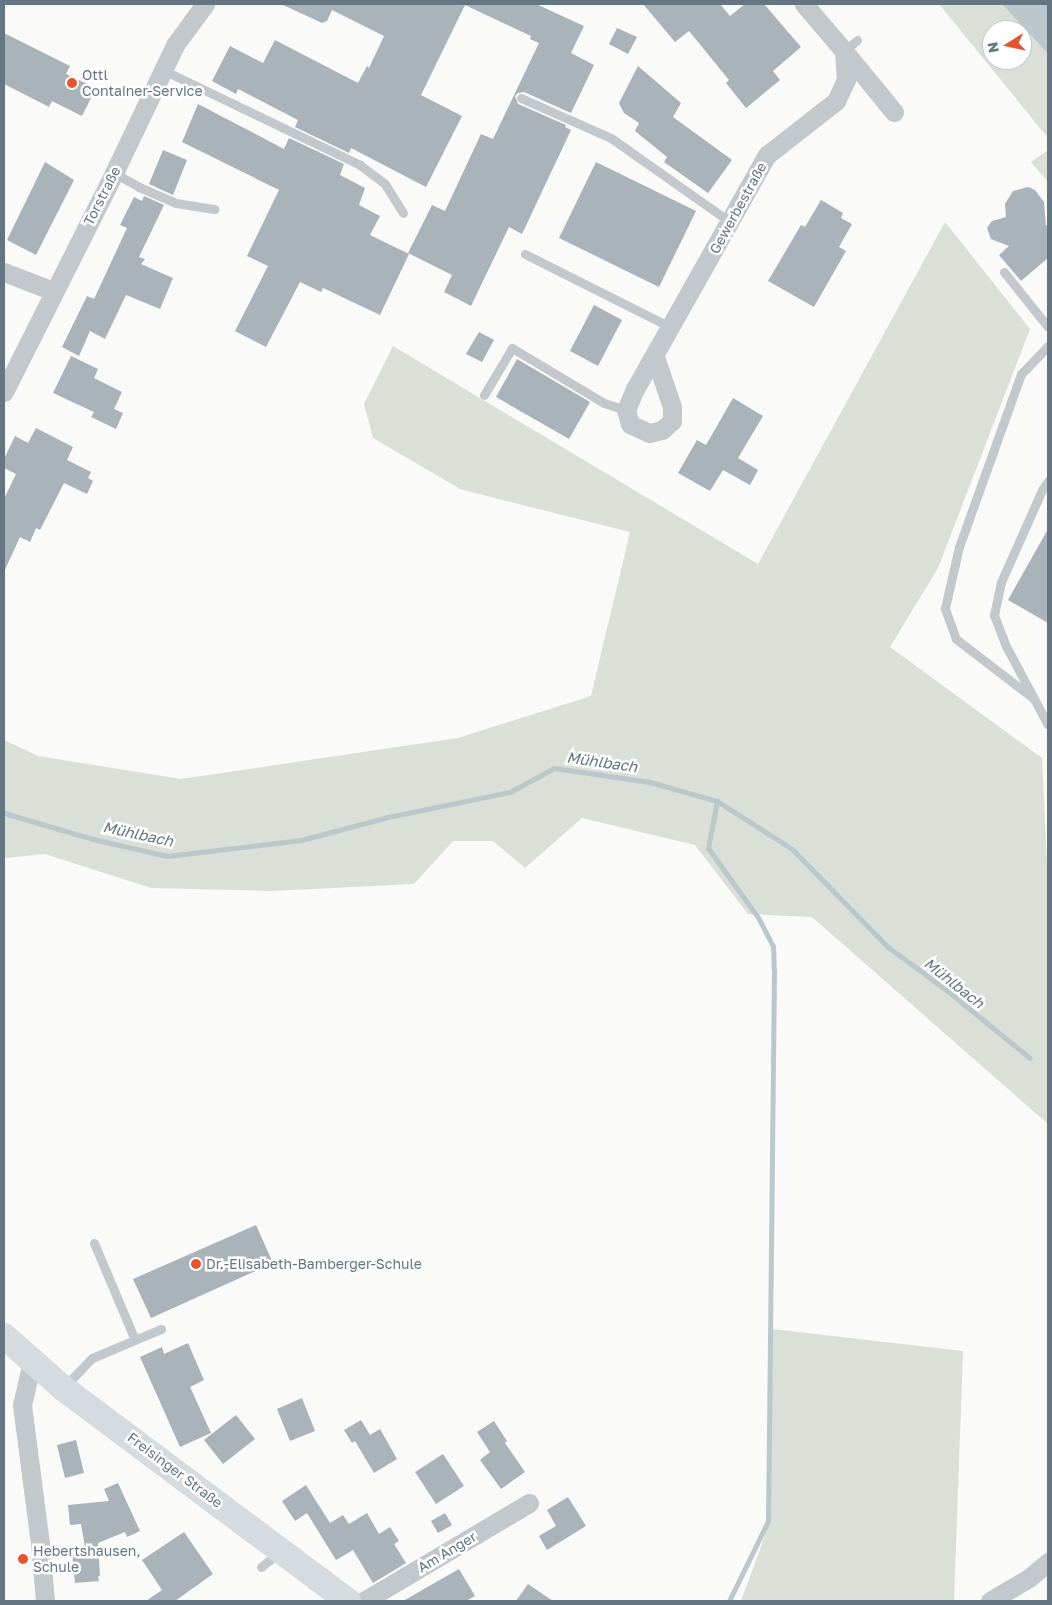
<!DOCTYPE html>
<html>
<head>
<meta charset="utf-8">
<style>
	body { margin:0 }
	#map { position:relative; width:1052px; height:1605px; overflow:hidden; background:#fafaf8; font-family:"Golos Text",sans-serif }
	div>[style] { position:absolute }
	.green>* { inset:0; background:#dadfd7 }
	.water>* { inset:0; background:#bbc7cb }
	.stream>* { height:5px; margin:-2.5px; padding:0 2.5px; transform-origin:2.5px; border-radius:2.5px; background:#bbc7cb }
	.building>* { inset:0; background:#aab3b9 }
	.lane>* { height:9px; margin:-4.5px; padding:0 4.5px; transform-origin:4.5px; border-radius:4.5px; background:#c3c8cc }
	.street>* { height:19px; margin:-9.5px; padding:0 9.5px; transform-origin:9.5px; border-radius:9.5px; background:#c3c8cc }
	.secondary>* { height:26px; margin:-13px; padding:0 13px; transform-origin:13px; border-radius:13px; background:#d6dbdf }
	.dots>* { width:14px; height:14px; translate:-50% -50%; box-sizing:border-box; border:2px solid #fff; border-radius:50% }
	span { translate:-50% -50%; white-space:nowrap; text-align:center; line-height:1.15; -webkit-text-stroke:5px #fff; paint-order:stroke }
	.poi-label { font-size:14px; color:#657683 }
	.left { translate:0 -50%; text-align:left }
	.street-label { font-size:14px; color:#657683 }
	.water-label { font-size:15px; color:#60757c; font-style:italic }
	.frame { position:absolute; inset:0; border:5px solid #657683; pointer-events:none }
	.north { position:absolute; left:982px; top:20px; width:50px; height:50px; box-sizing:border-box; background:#fff; border:1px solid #c1c8cd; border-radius:50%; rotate:260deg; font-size:14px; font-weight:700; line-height:20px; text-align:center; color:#657683 }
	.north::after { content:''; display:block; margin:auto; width:18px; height:22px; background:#e4572e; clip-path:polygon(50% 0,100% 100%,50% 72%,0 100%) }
</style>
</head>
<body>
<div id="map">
	<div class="green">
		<div style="clip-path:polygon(evenodd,939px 4px,1002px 4px,1048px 54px,1048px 138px,939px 4px,992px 30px,1022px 30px,1022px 60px,992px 60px,992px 30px)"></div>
		<div style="clip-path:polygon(1048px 150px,1048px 182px,1031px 162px)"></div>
		<div style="clip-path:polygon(945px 222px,1030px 329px,938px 568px,890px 647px,1042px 758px,1048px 885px,1048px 1124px,812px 917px,748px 914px,695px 845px,582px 818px,525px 868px,493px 841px,453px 841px,414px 884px,272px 891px,151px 888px,45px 854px,4px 858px,4px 740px,38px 756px,181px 779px,458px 738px,591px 696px,630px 532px,460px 489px,373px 438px,364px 404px,393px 346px,758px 564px)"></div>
		<div style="clip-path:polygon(772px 1329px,963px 1351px,954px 1601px,741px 1601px,770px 1522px)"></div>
	</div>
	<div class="water">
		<div style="clip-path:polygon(1002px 4px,1048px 4px,1048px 54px)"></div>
	</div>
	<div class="stream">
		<div style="left:717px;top:801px;width:48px;rotate:100.8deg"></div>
		<div style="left:708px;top:848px;width:87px;rotate:54.3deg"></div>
		<div style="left:759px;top:919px;width:30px;rotate:63deg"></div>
		<div style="left:773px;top:946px;width:24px;rotate:88deg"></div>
		<div style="left:774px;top:970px;width:551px;rotate:90.62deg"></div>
		<div style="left:768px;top:1521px;width:89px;rotate:116deg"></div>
		<div style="left:4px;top:813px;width:93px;rotate:16.3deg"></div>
		<div style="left:93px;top:839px;width:76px;rotate:12.9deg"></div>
		<div style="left:167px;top:856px;width:135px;rotate:-6.8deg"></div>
		<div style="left:301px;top:840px;width:90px;rotate:-14.8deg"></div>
		<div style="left:388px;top:817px;width:125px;rotate:-11.6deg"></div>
		<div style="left:510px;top:792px;width:50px;rotate:-28.6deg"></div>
		<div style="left:554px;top:768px;width:97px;rotate:8.3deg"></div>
		<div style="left:650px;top:782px;width:70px;rotate:15.8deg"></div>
		<div style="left:717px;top:801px;width:89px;rotate:32.6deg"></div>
		<div style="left:792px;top:849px;width:137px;rotate:45.6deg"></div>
		<div style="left:888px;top:947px;width:71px;rotate:36.4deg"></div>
		<div style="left:945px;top:989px;width:109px;rotate:39.1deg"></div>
	</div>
	<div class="building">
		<div style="clip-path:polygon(281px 4px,536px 4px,584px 26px,571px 53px,594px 65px,571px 113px,524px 92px,518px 93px,515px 96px,518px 104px,566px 125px,565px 127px,571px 130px,522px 234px,509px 227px,471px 306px,444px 292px,452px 275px,408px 253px,432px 205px,445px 211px,481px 134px,493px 139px,539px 43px,530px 39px,531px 36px,465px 5px,421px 95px,462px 116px,426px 187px,351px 148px,349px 153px,295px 127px,298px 120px,238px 89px,236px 94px,212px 81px,230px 46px,263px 63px,275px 40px,358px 83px,367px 66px,369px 68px,384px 36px,332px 10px,327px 21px,322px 23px)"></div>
		<div style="clip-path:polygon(643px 4px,720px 4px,730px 16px,745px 4px,764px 4px,801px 47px,773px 71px,780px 80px,746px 108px,726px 83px,729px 80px,689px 31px,675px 42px)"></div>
		<div style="clip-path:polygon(617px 28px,637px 37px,628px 54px,609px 44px)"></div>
		<div style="clip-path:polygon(4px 33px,70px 66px,66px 74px,96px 88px,82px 116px,52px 101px,49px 107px,4px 84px)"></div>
		<div style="clip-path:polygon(638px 66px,681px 103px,673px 117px,732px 160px,708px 193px,664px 162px,667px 157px,635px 131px,639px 123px,624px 113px,619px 103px)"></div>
		<div style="clip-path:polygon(198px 104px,284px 149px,289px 138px,344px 164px,340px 175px,365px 188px,359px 205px,380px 216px,370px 235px,409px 254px,380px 315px,323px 288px,321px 292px,300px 282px,266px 347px,235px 331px,268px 266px,247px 256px,279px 190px,182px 142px)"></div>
		<div style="clip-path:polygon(163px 150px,187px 160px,173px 195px,149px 184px)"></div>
		<div style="clip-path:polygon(45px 162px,74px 180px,36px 255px,7px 240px)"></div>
		<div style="clip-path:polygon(596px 162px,696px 211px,659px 287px,559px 238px)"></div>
		<div style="clip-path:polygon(1028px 187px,1035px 190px,1044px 202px,1046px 226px,1048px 224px,1048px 258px,1021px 281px,999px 255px,1009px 246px,991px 239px,987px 228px,992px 221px,1006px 217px,1005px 204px,1013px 191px)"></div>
		<div style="clip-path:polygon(144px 196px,164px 205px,139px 257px,145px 259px,141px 264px,173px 278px,160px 309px,126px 295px,105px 339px,90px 331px,79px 356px,62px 347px,87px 296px,94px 299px,127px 228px,120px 225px,134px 197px,142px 201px)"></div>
		<div style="clip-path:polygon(821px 200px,843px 213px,841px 218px,852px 224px,839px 247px,846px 251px,814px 307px,768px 281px,801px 225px,805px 227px)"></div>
		<div style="clip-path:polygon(594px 305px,622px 320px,598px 366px,570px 351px)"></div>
		<div style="clip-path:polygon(479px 332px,494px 340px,482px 362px,466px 354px)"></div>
		<div style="clip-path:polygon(71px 356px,98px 369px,94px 378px,122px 392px,114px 409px,123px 413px,116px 429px,91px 417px,94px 412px,53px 393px)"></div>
		<div style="clip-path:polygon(517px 359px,590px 402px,569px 439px,496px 397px)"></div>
		<div style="clip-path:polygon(733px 398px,763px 416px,738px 458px,758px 470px,750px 485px,723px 470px,710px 491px,678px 473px,697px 440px,706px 445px)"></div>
		<div style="clip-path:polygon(36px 428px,73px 447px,67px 460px,91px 472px,88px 478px,93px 481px,87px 494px,64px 483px,40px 530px,36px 528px,30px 542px,20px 537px,4px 572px,4px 499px,16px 474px,4px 468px,4px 459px,15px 436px,28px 443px)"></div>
		<div style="clip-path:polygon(1048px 529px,1048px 623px,1008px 600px)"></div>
		<div style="clip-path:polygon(256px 1225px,273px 1263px,151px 1318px,133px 1279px)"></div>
		<div style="clip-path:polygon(188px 1343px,204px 1380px,190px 1387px,211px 1433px,180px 1447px,140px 1357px,162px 1347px,164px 1354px)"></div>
		<div style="clip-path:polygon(302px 1398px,315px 1431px,290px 1441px,277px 1409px)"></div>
		<div style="clip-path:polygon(236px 1415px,255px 1439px,223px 1464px,204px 1440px)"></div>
		<div style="clip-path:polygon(361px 1420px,370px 1435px,380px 1429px,397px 1459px,374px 1473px,355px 1441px,352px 1443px,344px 1430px)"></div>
		<div style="clip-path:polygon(494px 1421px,507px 1441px,505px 1443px,525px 1472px,501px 1489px,480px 1460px,490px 1452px,477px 1432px)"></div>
		<div style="clip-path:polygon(76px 1440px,84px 1473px,65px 1478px,57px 1445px)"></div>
		<div style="clip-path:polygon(443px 1454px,464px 1486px,436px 1504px,415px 1472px)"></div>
		<div style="clip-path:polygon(118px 1483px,140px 1531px,127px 1537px,125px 1532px,98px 1543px,100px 1576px,98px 1576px,99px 1581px,75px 1583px,72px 1553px,86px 1552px,81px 1524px,70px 1525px,68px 1505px,109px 1501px,104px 1489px)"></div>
		<div style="clip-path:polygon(306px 1485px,330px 1523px,343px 1515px,349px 1524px,367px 1513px,379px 1534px,390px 1527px,399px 1541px,394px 1544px,406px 1563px,373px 1583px,353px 1550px,336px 1560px,307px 1513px,295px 1521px,282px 1501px)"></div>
		<div style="clip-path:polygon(568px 1497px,586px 1526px,547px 1550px,539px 1536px,556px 1526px,547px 1510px)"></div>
		<div style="clip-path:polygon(445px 1513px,452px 1525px,438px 1533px,431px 1521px)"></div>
		<div style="clip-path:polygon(184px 1532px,213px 1574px,175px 1601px,146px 1601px,162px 1590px,142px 1560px)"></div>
		<div style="clip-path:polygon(459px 1569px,475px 1596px,466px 1601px,403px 1601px)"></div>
		<div style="clip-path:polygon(528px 1584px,553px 1601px,516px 1601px)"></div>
	</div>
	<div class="lane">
		<div style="left:844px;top:51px;width:17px;rotate:-40deg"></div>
		<div style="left:163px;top:70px;width:219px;rotate:25.7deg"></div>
		<div style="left:360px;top:165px;width:31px;rotate:37deg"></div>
		<div style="left:385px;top:184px;width:34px;rotate:58deg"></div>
		<div style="left:521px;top:98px;width:98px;rotate:24deg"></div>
		<div style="left:611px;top:138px;width:146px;rotate:35.2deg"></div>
		<div style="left:114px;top:173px;width:29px;rotate:29deg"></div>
		<div style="left:139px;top:187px;width:40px;rotate:23.4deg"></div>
		<div style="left:176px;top:203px;width:39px;rotate:9deg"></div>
		<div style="left:525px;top:254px;width:162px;rotate:26.7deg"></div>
		<div style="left:1004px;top:272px;width:70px;rotate:51.3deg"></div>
		<div style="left:484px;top:395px;width:55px;rotate:-59.2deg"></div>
		<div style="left:512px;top:348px;width:107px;rotate:30.9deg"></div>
		<div style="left:604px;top:403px;width:23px;rotate:18deg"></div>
		<div style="left:1048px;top:481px;width:11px;rotate:124deg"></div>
		<div style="left:1042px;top:490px;width:101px;rotate:114deg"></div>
		<div style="left:1001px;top:582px;width:34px;rotate:102deg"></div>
		<div style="left:994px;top:615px;width:33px;rotate:69deg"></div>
		<div style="left:1006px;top:646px;width:89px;rotate:62deg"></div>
		<div style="left:1033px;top:698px;width:97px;rotate:-142.5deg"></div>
		<div style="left:956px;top:639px;width:33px;rotate:-110deg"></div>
		<div style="left:945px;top:608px;width:63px;rotate:-77.1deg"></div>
		<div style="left:959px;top:547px;width:184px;rotate:-70.3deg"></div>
		<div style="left:1021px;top:374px;width:39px;rotate:-46deg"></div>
		<div style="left:94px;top:1243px;width:105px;rotate:67.1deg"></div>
		<div style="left:65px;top:1386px;width:39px;rotate:-46deg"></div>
		<div style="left:92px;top:1358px;width:75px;rotate:-22.8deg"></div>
		<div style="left:261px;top:1567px;width:22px;rotate:-39deg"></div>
	</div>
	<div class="street">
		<div style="left:844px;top:51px;width:79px;rotate:50.7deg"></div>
		<div style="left:4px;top:272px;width:53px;rotate:21.2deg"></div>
		<div style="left:655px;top:357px;width:53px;rotate:71.2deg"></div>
		<div style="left:672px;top:407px;width:14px;rotate:90deg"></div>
		<div style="left:672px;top:421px;width:13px;rotate:138deg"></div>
		<div style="left:662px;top:430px;width:13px;rotate:167deg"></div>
		<div style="left:649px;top:433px;width:21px;rotate:-155deg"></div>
		<div style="left:630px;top:424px;width:15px;rotate:-106deg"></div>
		<div style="left:626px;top:410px;width:23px;rotate:-67deg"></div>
		<div style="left:635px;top:389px;width:269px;rotate:-60.6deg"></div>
		<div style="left:767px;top:155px;width:88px;rotate:-38deg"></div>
		<div style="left:836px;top:101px;width:23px;rotate:-65deg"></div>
		<div style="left:846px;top:80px;width:29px;rotate:-94deg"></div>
		<div style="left:844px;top:51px;width:62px;rotate:-130.4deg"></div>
		<div style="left:4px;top:392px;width:245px;rotate:-63.3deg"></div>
		<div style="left:114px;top:173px;width:142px;rotate:-64.5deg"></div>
		<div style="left:175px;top:45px;width:51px;rotate:-53.8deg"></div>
		<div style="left:32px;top:1362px;width:44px;rotate:103.1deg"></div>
		<div style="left:22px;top:1405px;width:139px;rotate:82.6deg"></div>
		<div style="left:40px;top:1543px;width:58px;rotate:85.1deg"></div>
		<div style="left:364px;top:1601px;width:192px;rotate:-30.7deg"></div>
		<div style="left:990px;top:1601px;width:45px;rotate:-30.5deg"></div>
		<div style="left:1029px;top:1578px;width:25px;rotate:-40deg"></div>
	</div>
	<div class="secondary">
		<div style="left:4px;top:1336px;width:79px;rotate:41.4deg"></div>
		<div style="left:63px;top:1388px;width:356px;rotate:36.8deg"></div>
	</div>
	<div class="dots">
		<div style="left:72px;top:83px;background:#e4572e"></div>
		<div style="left:196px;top:1264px;background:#e4572e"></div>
		<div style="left:23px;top:1559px;background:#e4572e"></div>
	</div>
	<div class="poi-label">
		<span class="left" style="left:82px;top:83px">Ottl<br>Container-Service</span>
		<span class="left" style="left:206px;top:1264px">Dr.-Elisabeth-Bamberger-Schule</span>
		<span class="left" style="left:33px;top:1559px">Hebertshausen,<br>Schule</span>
	</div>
	<div class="street-label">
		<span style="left:102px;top:196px;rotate:-63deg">Torstraße</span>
		<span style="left:738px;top:208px;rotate:-61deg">Gewerbestraße</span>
		<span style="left:175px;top:1470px;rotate:37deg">Freisinger Straße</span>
		<span style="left:447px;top:1552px;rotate:-31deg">Am Anger</span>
	</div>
	<div class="water-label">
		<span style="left:602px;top:762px;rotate:8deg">Mühlbach</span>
		<span style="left:138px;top:834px;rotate:12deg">Mühlbach</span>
		<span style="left:954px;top:983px;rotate:38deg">Mühlbach</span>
	</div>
	<div class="frame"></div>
	<div class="north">N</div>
</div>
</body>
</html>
